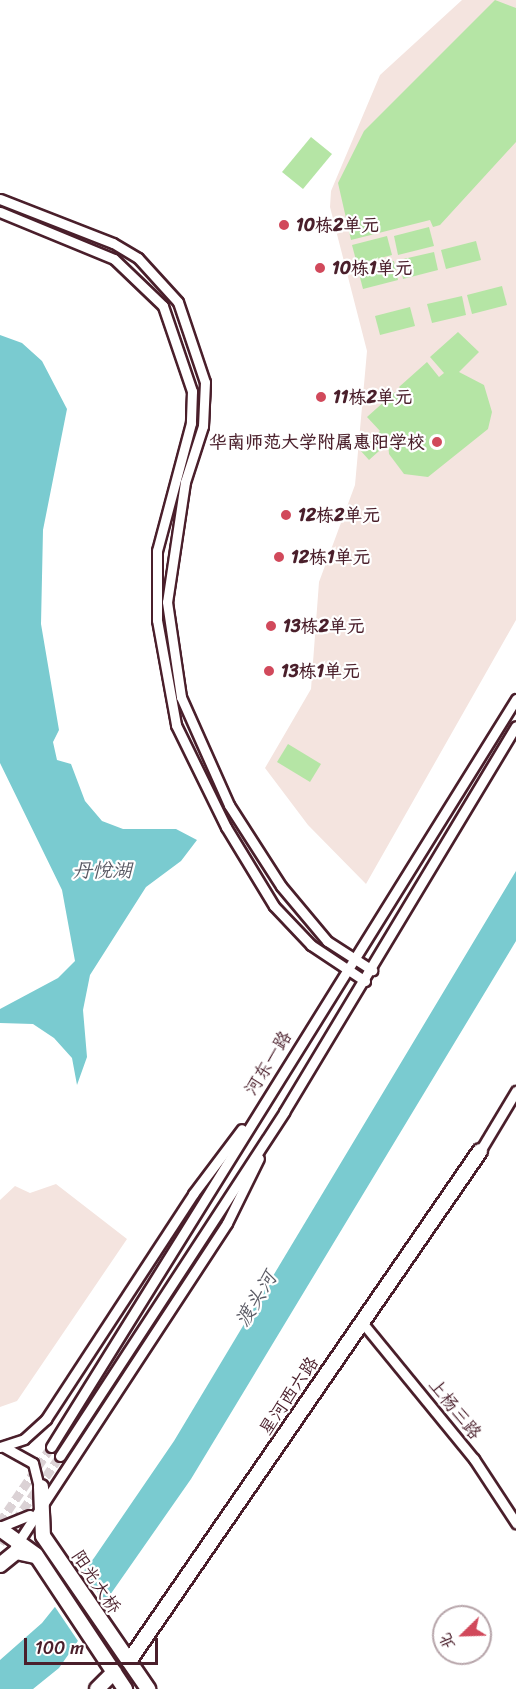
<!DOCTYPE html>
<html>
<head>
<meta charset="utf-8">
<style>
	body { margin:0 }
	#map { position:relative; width:516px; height:1689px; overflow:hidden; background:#fff; font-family:Sriracha,"LXGW WenKai TC",sans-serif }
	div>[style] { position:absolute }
	.built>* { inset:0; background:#f4e4df }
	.green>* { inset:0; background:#b5e5a5 }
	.water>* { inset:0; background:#7acbd0 }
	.pier>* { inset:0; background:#fff }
	.street-tunnel>* { height:9px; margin-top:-4.5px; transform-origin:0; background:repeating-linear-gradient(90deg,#dbd2d5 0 9px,transparent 0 13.5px) }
	.roads { filter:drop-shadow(2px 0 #4a1f2b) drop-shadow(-2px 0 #4a1f2b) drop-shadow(0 2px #4a1f2b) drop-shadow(0 -2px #4a1f2b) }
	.street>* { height:9px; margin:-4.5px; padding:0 4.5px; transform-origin:4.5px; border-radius:4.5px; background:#fff }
	.secondary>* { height:14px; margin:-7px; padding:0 7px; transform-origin:7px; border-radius:7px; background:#fff }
	.dots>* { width:16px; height:16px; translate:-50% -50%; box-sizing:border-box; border:3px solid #fff; border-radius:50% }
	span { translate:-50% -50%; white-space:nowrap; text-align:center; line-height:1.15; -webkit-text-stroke:4.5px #fff; paint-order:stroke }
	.poi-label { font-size:18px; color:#4a1f2b; font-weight:700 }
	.left { translate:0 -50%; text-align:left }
	.right { translate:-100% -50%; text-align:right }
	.street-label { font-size:18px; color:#4a1f2b }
	.water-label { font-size:20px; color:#5b5b65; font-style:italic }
	.north { position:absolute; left:432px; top:1605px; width:60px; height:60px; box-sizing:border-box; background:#fff; border:2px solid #b7a5aa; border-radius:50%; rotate:247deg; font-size:16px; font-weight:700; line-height:24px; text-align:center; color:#4a1f2b }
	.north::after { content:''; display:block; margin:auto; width:21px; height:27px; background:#d1495b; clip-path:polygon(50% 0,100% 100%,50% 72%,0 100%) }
	.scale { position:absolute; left:24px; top:1638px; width:134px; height:27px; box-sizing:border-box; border:3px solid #4a1f2b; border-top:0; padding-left:8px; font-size:18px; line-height:21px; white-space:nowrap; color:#4a1f2b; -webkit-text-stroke:4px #fff; paint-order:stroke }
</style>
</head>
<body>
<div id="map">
	<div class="built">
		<div style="clip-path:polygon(462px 0,516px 0,516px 620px,366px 884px,308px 825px,265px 768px,311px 689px,319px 582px,355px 485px,367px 351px,330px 207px,331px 191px,380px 75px)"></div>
		<div style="clip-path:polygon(56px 1184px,127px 1239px,17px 1401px,0 1407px,0 1200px,15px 1186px,30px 1193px)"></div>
	</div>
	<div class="green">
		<div style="clip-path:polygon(495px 0,516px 8px,516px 142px,440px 225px,433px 227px,430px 220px,351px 240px,338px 183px,364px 131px)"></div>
		<div style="clip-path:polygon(311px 137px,332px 154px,303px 189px,282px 172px)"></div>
		<div style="clip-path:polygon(429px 227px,434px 246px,398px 255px,394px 236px)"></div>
		<div style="clip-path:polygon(387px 236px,392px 255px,357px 264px,352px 245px)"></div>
		<div style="clip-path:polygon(476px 241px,481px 260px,446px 269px,441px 250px)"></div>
		<div style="clip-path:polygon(434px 252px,438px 270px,403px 279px,399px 260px)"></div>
		<div style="clip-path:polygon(394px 261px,398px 280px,363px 289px,358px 270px)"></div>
		<div style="clip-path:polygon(502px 286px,507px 305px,472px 314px,467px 295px)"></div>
		<div style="clip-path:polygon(462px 296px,466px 315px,432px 323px,427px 304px)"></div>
		<div style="clip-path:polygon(410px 307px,415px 326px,380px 335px,375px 316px)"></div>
		<div style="clip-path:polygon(458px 332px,479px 352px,459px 372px,484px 385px,492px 412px,488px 429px,428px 477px,404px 474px,389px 454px,388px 443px,369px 460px,360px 450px,380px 431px,367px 417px,395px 392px,408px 406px,412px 402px,399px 387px,427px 362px,439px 377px,444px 373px,430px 357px)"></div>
		<div style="clip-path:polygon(288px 744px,321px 764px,310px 782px,277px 762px)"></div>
	</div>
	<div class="water">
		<div style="clip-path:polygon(0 335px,22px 343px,42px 361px,67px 409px,43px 530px,41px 624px,59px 730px,53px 742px,57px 760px,71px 764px,85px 801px,102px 821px,123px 829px,176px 829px,197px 840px,181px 861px,146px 887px,90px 975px,83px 1010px,87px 1057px,77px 1085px,72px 1058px,54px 1038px,33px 1024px,0 1023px,0 1009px,58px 978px,75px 961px,62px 890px,0 763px)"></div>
		<div style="clip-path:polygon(516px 871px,516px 941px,191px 1479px,59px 1668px,33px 1689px,0 1689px,0 1660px,42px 1623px,94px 1558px,174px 1441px)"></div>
	</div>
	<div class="pier">
		<div style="clip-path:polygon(82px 1569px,107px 1606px,80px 1644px,53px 1604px)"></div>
	</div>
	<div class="street-tunnel">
		<div style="left:0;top:1522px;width:91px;rotate:-55.8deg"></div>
		<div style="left:0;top:1543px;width:106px;rotate:-55.4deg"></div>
	</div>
	<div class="roads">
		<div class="street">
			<div style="left:0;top:199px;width:121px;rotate:21.3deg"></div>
			<div style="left:113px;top:243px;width:29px;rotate:31deg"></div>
			<div style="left:138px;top:258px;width:59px;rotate:47.7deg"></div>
			<div style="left:178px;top:302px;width:84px;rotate:71.4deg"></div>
			<div style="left:205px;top:382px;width:44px;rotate:92.6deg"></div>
			<div style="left:203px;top:426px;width:59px;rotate:107.8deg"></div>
			<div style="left:185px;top:482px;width:121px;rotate:98.5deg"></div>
			<div style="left:167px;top:602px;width:96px;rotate:81.6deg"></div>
			<div style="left:181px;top:697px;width:118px;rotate:66deg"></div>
			<div style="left:229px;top:805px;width:96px;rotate:57.3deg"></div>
			<div style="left:281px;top:886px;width:72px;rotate:50.1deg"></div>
			<div style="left:327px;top:941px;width:54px;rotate:32.8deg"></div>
			<div style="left:0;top:212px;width:123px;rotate:22.4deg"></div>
			<div style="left:114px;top:259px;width:68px;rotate:43.8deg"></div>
			<div style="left:163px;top:306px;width:90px;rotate:71.2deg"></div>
			<div style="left:192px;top:391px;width:32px;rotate:92deg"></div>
			<div style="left:191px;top:423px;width:132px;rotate:104.9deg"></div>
			<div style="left:157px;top:551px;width:69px;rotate:90deg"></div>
			<div style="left:157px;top:620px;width:107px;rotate:79.7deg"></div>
			<div style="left:176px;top:725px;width:114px;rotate:63.9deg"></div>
			<div style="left:226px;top:827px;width:92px;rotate:58.7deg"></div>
			<div style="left:274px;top:906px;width:54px;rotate:46.5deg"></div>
			<div style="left:311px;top:945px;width:65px;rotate:33.7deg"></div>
			<div style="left:480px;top:1151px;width:70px;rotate:-59deg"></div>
			<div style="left:361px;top:1321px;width:178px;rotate:50.7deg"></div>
			<div style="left:474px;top:1459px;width:77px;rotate:56.7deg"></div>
			<div style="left:0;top:1447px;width:25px;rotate:-18deg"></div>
			<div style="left:24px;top:1439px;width:30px;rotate:-42deg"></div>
			<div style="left:46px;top:1419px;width:269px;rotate:-56.8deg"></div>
			<div style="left:193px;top:1194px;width:81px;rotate:-53deg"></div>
			<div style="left:4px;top:1447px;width:33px;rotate:29deg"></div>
			<div style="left:33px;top:1463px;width:29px;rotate:76deg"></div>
			<div style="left:51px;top:1447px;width:881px;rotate:-58.13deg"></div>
			<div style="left:60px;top:1456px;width:411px;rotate:-56.9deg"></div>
			<div style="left:284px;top:1112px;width:450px;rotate:-59deg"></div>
			<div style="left:0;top:1527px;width:32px;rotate:-22deg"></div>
			<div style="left:15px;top:1547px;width:387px;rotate:-56.8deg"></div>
			<div style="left:227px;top:1223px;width:72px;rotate:-63.8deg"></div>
		</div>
		<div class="secondary">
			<div style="left:41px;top:1487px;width:49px;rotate:87.7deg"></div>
			<div style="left:43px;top:1536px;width:186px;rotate:55.5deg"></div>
			<div style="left:0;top:1529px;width:44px;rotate:35.8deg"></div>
			<div style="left:36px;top:1555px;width:161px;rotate:56.4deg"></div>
			<div style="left:0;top:1565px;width:21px;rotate:-39deg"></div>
			<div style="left:16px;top:1552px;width:19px;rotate:12deg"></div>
			<div style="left:129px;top:1661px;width:619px;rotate:-55.46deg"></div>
			<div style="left:97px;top:1689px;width:24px;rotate:-45deg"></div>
		</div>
	</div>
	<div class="dots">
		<div style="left:284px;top:225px;background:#d1495b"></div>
		<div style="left:320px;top:268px;background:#d1495b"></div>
		<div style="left:321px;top:397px;background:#d1495b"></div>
		<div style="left:437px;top:442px;background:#d1495b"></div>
		<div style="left:286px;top:515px;background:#d1495b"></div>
		<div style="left:279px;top:557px;background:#d1495b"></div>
		<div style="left:271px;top:626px;background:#d1495b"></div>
		<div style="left:269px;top:671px;background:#d1495b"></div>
	</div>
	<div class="poi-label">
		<span class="left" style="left:296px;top:225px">10栋2单元</span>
		<span class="left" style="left:332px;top:268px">10栋1单元</span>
		<span class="left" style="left:333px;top:397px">11栋2单元</span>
		<span class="right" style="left:425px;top:442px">华南师范大学附属惠阳学校</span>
		<span class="left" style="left:298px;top:515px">12栋2单元</span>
		<span class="left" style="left:291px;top:557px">12栋1单元</span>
		<span class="left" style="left:283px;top:626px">13栋2单元</span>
		<span class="left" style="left:281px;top:671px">13栋1单元</span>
	</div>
	<div class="street-label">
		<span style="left:268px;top:1063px;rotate:-58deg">河东一路</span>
		<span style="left:289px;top:1396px;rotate:-56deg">星河西六路</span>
		<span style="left:455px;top:1409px;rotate:51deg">上杨三路</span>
		<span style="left:96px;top:1582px;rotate:56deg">阳光大桥</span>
	</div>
	<div class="water-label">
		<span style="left:102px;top:870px">丹悦湖</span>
		<span style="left:256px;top:1299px;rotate:-59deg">渡头河</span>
	</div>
	<div class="north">北</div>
	<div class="scale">100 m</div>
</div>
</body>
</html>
